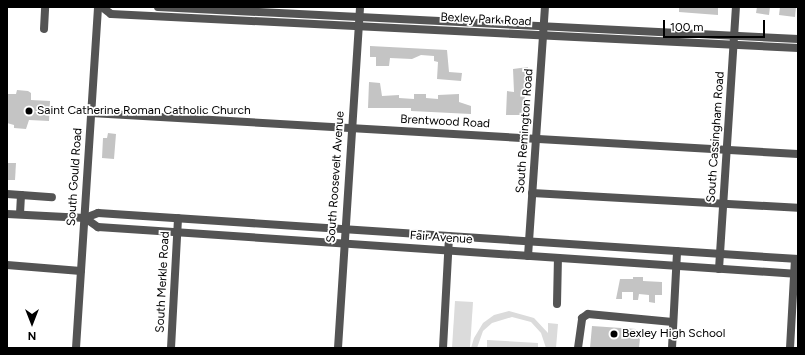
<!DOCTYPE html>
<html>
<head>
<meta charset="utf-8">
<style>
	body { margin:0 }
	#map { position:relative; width:805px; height:355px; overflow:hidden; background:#fff; font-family:Figtree,sans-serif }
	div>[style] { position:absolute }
	.green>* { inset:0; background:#dbdbdb }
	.building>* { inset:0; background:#c4c4c4 }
	.minor>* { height:8px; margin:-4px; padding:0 4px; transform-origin:4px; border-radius:4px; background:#545454 }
	.dots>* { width:11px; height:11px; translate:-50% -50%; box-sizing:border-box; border:2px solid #fff; border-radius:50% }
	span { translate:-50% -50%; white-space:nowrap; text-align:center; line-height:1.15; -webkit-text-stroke:3.5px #fff; paint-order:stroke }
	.street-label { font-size:12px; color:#000 }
	.poi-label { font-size:12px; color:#000 }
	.left { translate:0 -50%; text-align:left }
	.frame { position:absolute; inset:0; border:8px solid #000; pointer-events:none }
	.north { position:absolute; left:12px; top:303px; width:40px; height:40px; -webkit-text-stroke:3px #fff; paint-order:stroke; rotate:180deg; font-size:11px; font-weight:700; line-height:16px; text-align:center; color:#000 }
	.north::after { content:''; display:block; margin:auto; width:14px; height:18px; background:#000; clip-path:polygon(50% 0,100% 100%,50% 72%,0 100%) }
	.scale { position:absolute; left:663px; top:20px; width:102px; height:18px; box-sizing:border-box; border:2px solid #000; border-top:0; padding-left:5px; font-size:12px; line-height:14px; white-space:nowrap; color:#000; -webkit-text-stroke:3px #fff; paint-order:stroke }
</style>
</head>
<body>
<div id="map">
	<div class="green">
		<div style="clip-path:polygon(455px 301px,473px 302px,470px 348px,452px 348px)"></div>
		<div style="clip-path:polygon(509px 311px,534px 318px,548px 333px,548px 323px,558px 324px,556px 348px,546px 348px,541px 333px,531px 322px,512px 317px,492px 323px,483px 331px,477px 348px,471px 348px,474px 338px,483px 323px,494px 315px)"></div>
		<div style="clip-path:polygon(487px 340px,538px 343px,538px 348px,487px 348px)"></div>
	</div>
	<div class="building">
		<div style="clip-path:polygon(679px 7px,718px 7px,718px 15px,679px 12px)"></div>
		<div style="clip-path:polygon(757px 7px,770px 7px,769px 15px,756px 13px)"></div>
		<div style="clip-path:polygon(780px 7px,796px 7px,795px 17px,779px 15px)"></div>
		<div style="clip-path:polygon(370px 46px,447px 50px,449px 72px,462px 73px,461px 81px,437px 79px,438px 62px,434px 61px,434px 56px,421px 55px,412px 59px,390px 58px,389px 66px,376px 66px,376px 57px,370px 57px)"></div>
		<div style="clip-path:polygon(528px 67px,523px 115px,506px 115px,507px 91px,514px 92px,513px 69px)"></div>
		<div style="clip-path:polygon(369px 82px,380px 83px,382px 96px,399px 95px,399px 98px,414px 99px,414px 94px,426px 94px,426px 98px,438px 99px,438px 95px,459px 94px,459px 102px,471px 106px,471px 114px,411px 111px,411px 108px,368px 108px)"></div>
		<div style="clip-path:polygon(17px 90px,28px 91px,31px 93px,31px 100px,50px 101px,49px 121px,29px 120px,26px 129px,14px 128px,14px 125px,7px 123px,7px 94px,16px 94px)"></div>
		<div style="clip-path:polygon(108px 133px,116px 134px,114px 159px,102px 158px,103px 138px,107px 138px)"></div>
		<div style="clip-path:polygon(7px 163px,16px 163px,15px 180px,7px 180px)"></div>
		<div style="clip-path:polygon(633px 277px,643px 277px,643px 281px,662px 282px,662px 295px,655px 295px,655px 303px,649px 302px,649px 295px,639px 294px,638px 300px,633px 300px,633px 292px,622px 292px,622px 299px,616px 299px,620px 279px,633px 279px)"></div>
		<div style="clip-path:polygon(592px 326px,636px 329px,637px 338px,640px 338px,639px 348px,590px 348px)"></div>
	</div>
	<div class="minor">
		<div style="left:102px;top:7px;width:11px;rotate:38deg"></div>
		<div style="left:111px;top:14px;width:688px;rotate:2.83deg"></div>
		<div style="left:158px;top:7px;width:641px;rotate:2.86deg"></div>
		<div style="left:44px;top:29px;width:22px;rotate:-87deg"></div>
		<div style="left:91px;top:113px;width:708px;rotate:3.32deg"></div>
		<div style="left:532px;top:193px;width:266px;rotate:3.2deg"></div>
		<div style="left:7px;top:194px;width:14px;rotate:4deg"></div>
		<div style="left:21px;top:195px;width:19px;rotate:93deg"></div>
		<div style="left:21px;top:195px;width:31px;rotate:4deg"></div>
		<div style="left:7px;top:214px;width:78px;rotate:2.9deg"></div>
		<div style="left:85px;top:218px;width:14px;rotate:-21deg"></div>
		<div style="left:98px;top:213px;width:702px;rotate:3.76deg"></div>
		<div style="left:85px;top:218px;width:16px;rotate:35deg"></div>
		<div style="left:98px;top:227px;width:702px;rotate:3.84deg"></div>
		<div style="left:528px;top:256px;width:250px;rotate:-86.1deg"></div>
		<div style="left:7px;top:265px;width:74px;rotate:4.6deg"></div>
		<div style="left:719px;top:269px;width:263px;rotate:-86.3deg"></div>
		<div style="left:557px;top:304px;width:46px;rotate:-88.8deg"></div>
		<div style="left:76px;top:348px;width:342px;rotate:-86.3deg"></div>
		<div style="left:171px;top:348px;width:130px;rotate:-86.9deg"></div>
		<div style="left:338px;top:348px;width:342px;rotate:-86.3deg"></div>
		<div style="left:443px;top:348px;width:112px;rotate:-86.9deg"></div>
		<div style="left:578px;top:348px;width:30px;rotate:-82deg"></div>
		<div style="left:582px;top:318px;width:7px;rotate:-34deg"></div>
		<div style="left:588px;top:314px;width:85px;rotate:5.4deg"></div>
		<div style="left:672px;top:348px;width:97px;rotate:-87deg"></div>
		<div style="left:790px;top:348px;width:89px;rotate:-86.8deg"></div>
	</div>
	<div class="dots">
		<div style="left:29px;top:111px;background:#000"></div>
		<div style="left:614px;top:334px;background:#000"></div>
	</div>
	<div class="street-label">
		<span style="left:486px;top:20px;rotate:3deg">Bexley Park Road</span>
		<span style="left:445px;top:122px;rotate:3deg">Brentwood Road</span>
		<span style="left:525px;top:131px;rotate:-86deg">South Remington Road</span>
		<span style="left:716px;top:137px;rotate:-86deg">South Cassingham Road</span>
		<span style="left:75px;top:177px;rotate:-86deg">South Gould Road</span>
		<span style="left:336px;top:177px;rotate:-86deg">South Roosevelt Avenue</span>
		<span style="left:441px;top:238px;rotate:4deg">Fair Avenue</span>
		<span style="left:163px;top:282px;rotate:-87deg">South Merkle Road</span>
	</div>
	<div class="poi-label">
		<span class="left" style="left:37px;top:111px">Saint Catherine Roman Catholic Church</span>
		<span class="left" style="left:622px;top:334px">Bexley High School</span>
	</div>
	<div class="frame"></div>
	<div class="north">N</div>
	<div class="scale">100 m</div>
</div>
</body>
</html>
